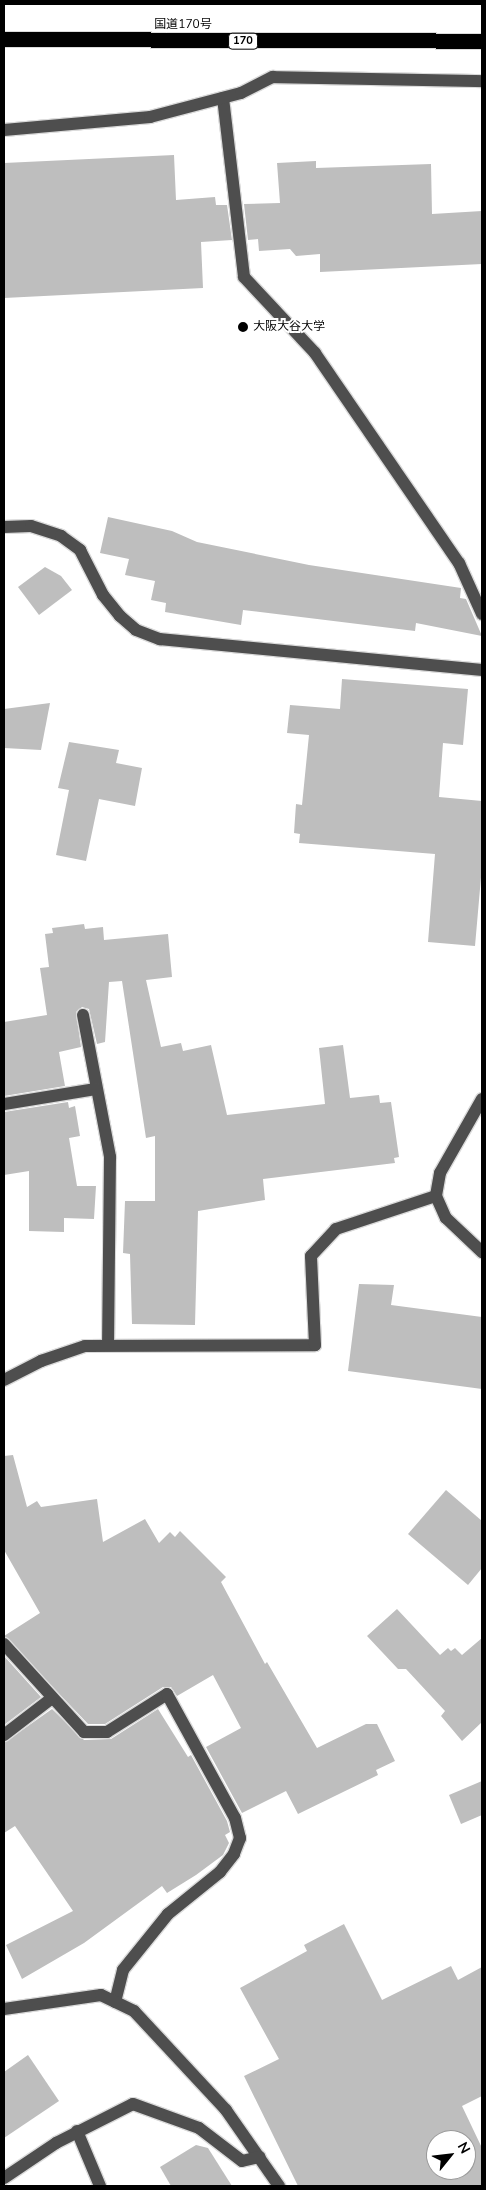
<!DOCTYPE html>
<html>
<head>
<meta charset="utf-8">
<style>
	body { margin:0 }
	#map { position:relative; width:486px; height:2190px; overflow:hidden; background:#fff; font-family:"Nunito Sans","Noto Sans JP",sans-serif }
	div>[style] { position:absolute }
	.building>* { inset:0; background:#bebebe }
	.roads { filter:drop-shadow(1px 0 #dbdbdb) drop-shadow(-1px 0 #dbdbdb) drop-shadow(0 1px #dbdbdb) drop-shadow(0 -1px #dbdbdb) }
	.minor>* { height:12px; margin:-6px; padding:0 6px; transform-origin:6px; border-radius:6px; background:#4e4e4e }
	.highway>* { height:15px; margin:-7.5px; padding:0 7.5px; transform-origin:7.5px; border-radius:7.5px; background:#000 }
	.dots>* { width:14px; height:14px; translate:-50% -50%; box-sizing:border-box; border:2px solid #fff; border-radius:50% }
	span { translate:-50% -50%; white-space:nowrap; text-align:center; line-height:1.15; -webkit-text-stroke:4px #fff; paint-order:stroke }
	.shield-label span { padding:1px 4px; background:#fff; border:1px solid; border-radius:4px; -webkit-text-stroke-width:0 }
	.shield-label { font-size:11px; color:#000; font-weight:700 }
	.street-label { font-size:12px; color:#000 }
	.poi-label { font-size:12px; color:#000 }
	.left { translate:0 -50%; text-align:left }
	.frame { position:absolute; inset:0; border:5px solid #000; pointer-events:none }
	.north { position:absolute; left:426px; top:2130px; width:50px; height:50px; box-sizing:border-box; background:#fff; border:1px solid #999; border-radius:50%; rotate:61deg; font-size:14px; font-weight:700; line-height:20px; text-align:center; color:#000 }
	.north::after { content:''; display:block; margin:auto; width:18px; height:22px; background:#000; clip-path:polygon(50% 0,100% 100%,50% 72%,0 100%) }
</style>
</head>
<body>
<div id="map">
	<div class="building">
		<div style="clip-path:polygon(174px 155px,176px 200px,215px 197px,216px 205px,227px 205px,232px 240px,201px 242px,203px 288px,4px 298px,4px 163px)"></div>
		<div style="clip-path:polygon(316px 161px,316px 168px,431px 164px,432px 214px,482px 211px,482px 264px,320px 272px,320px 254px,296px 256px,290px 249px,259px 251px,258px 239px,248px 240px,244px 204px,280px 203px,277px 163px)"></div>
		<div style="clip-path:polygon(108px 517px,172px 531px,197px 542px,309px 565px,461px 588px,460px 598px,466px 599px,482px 636px,416px 623px,415px 631px,243px 610px,241px 625px,165px 612px,166px 603px,151px 600px,155px 581px,125px 575px,129px 559px,100px 553px)"></div>
		<div style="clip-path:polygon(45px 567px,61px 576px,72px 590px,39px 615px,18px 587px)"></div>
		<div style="clip-path:polygon(342px 679px,468px 689px,463px 745px,443px 743px,439px 797px,482px 801px,482px 866px,475px 946px,428px 942px,435px 854px,299px 843px,300px 834px,294px 833px,296px 804px,302px 805px,309px 735px,287px 733px,290px 705px,340px 709px)"></div>
		<div style="clip-path:polygon(50px 703px,41px 750px,4px 748px,4px 709px)"></div>
		<div style="clip-path:polygon(69px 742px,119px 750px,116px 763px,142px 768px,135px 806px,99px 799px,86px 861px,56px 855px,69px 790px,58px 788px)"></div>
		<div style="clip-path:polygon(84px 924px,85px 929px,103px 927px,104px 940px,168px 934px,172px 977px,146px 980px,161px 1047px,181px 1043px,183px 1051px,211px 1045px,227px 1115px,325px 1104px,319px 1048px,343px 1045px,350px 1098px,379px 1095px,380px 1103px,391px 1102px,399px 1157px,394px 1158px,395px 1163px,263px 1179px,265px 1200px,198px 1211px,195px 1325px,132px 1324px,130px 1254px,123px 1253px,125px 1201px,155px 1201px,155px 1136px,146px 1138px,122px 981px,109px 982px,105px 1042px,97px 1044px,89px 1009px,82px 1007px,76px 1012px,81px 1047px,59px 1052px,65px 1086px,4px 1096px,4px 1022px,47px 1015px,40px 968px,49px 967px,45px 934px,53px 933px,52px 928px)"></div>
		<div style="clip-path:polygon(68px 1102px,69px 1108px,75px 1106px,80px 1136px,69px 1138px,77px 1186px,96px 1186px,94px 1219px,64px 1218px,64px 1232px,29px 1231px,29px 1171px,4px 1175px,4px 1112px)"></div>
		<div style="clip-path:polygon(359px 1284px,394px 1285px,391px 1305px,482px 1317px,482px 1389px,348px 1371px)"></div>
		<div style="clip-path:polygon(13px 1455px,27px 1507px,37px 1501px,41px 1507px,97px 1499px,103px 1542px,145px 1519px,159px 1543px,170px 1532px,175px 1537px,180px 1531px,226px 1577px,221px 1582px,265px 1664px,267px 1662px,317px 1748px,366px 1724px,377px 1724px,395px 1761px,376px 1770px,378px 1775px,298px 1814px,286px 1791px,242px 1813px,206px 1747px,241px 1728px,213px 1675px,177px 1696px,171px 1687px,163px 1687px,105px 1724px,88px 1724px,4px 1636px,40px 1613px,4px 1550px,4px 1456px)"></div>
		<div style="clip-path:polygon(446px 1490px,482px 1521px,482px 1568px,468px 1585px,408px 1534px)"></div>
		<div style="clip-path:polygon(397px 1609px,440px 1655px,448px 1648px,451px 1651px,455px 1648px,462px 1655px,482px 1638px,482px 1722px,462px 1741px,441px 1716px,445px 1711px,406px 1669px,398px 1669px,367px 1636px)"></div>
		<div style="clip-path:polygon(4px 1656px,41px 1697px,4px 1725px)"></div>
		<div style="clip-path:polygon(52px 1709px,84px 1740px,111px 1739px,158px 1709px,188px 1757px,191px 1755px,227px 1821px,230px 1832px,225px 1835px,229px 1843px,223px 1855px,196px 1875px,167px 1893px,162px 1886px,84px 1943px,22px 1979px,6px 1945px,73px 1911px,15px 1826px,4px 1833px,4px 1743px)"></div>
		<div style="clip-path:polygon(482px 1781px,482px 1815px,461px 1824px,449px 1795px)"></div>
		<div style="clip-path:polygon(evenodd,344px 1924px,382px 2000px,451px 1966px,458px 1980px,482px 1967px,482px 2096px,462px 2106px,482px 2148px,482px 2186px,298px 2186px,244px 2076px,279px 2059px,240px 1988px,307px 1951px,304px 1945px,344px 1924px,436px 2140px,466px 2140px,466px 2170px,436px 2170px,436px 2140px)"></div>
		<div style="clip-path:polygon(28px 2055px,59px 2101px,4px 2138px,4px 2072px)"></div>
		<div style="clip-path:polygon(196px 2145px,208px 2148px,232px 2186px,171px 2186px,160px 2167px)"></div>
	</div>
	<div class="roads">
		<div class="minor">
			<div style="left:223px;top:98px;width:180px;rotate:83.3deg"></div>
			<div style="left:244px;top:277px;width:104px;rotate:46.9deg"></div>
			<div style="left:315px;top:353px;width:255px;rotate:55.6deg"></div>
			<div style="left:459px;top:563px;width:56px;rotate:65.7deg"></div>
			<div style="left:4px;top:130px;width:147px;rotate:-5.1deg"></div>
			<div style="left:150px;top:117px;width:94px;rotate:-14.8deg"></div>
			<div style="left:241px;top:93px;width:36px;rotate:-27deg"></div>
			<div style="left:273px;top:77px;width:209px;rotate:1.1deg"></div>
			<div style="left:4px;top:527px;width:27px;rotate:-2deg"></div>
			<div style="left:31px;top:526px;width:32px;rotate:18deg"></div>
			<div style="left:61px;top:536px;width:24px;rotate:36deg"></div>
			<div style="left:80px;top:550px;width:51px;rotate:62.9deg"></div>
			<div style="left:103px;top:595px;width:27px;rotate:51deg"></div>
			<div style="left:120px;top:616px;width:21px;rotate:41deg"></div>
			<div style="left:136px;top:630px;width:26px;rotate:21deg"></div>
			<div style="left:160px;top:639px;width:323px;rotate:5.5deg"></div>
			<div style="left:83px;top:1015px;width:145px;rotate:79.2deg"></div>
			<div style="left:110px;top:1157px;width:188px;rotate:90.6deg"></div>
			<div style="left:482px;top:1099px;width:85px;rotate:119.6deg"></div>
			<div style="left:440px;top:1173px;width:23px;rotate:100deg"></div>
			<div style="left:436px;top:1196px;width:24px;rotate:66deg"></div>
			<div style="left:446px;top:1218px;width:50px;rotate:43.4deg"></div>
			<div style="left:4px;top:1104px;width:93px;rotate:-9.3deg"></div>
			<div style="left:4px;top:1380px;width:42px;rotate:-27.2deg"></div>
			<div style="left:41px;top:1361px;width:46px;rotate:-18.8deg"></div>
			<div style="left:85px;top:1346px;width:230px;rotate:-0.2deg"></div>
			<div style="left:315px;top:1345px;width:89px;rotate:-92.6deg"></div>
			<div style="left:311px;top:1256px;width:37px;rotate:-47deg"></div>
			<div style="left:336px;top:1229px;width:105px;rotate:-18.3deg"></div>
			<div style="left:4px;top:1644px;width:119px;rotate:47.7deg"></div>
			<div style="left:84px;top:1732px;width:23px"></div>
			<div style="left:107px;top:1732px;width:71px;rotate:-32.3deg"></div>
			<div style="left:167px;top:1694px;width:141px;rotate:61.3deg"></div>
			<div style="left:235px;top:1818px;width:21px;rotate:76deg"></div>
			<div style="left:240px;top:1838px;width:17px;rotate:111deg"></div>
			<div style="left:234px;top:1854px;width:23px;rotate:128deg"></div>
			<div style="left:220px;top:1872px;width:67px;rotate:141.1deg"></div>
			<div style="left:168px;top:1914px;width:72px;rotate:128.8deg"></div>
			<div style="left:123px;top:1970px;width:33px;rotate:104deg"></div>
			<div style="left:4px;top:1735px;width:59px;rotate:-37.5deg"></div>
			<div style="left:4px;top:2009px;width:98px;rotate:-8.2deg"></div>
			<div style="left:101px;top:1995px;width:37px;rotate:26deg"></div>
			<div style="left:134px;top:2011px;width:135px;rotate:47.1deg"></div>
			<div style="left:226px;top:2110px;width:93px;rotate:55.1deg"></div>
			<div style="left:77px;top:2131px;width:60px;rotate:67.3deg"></div>
			<div style="left:4px;top:2178px;width:63px;rotate:-33.9deg"></div>
			<div style="left:56px;top:2143px;width:86px;rotate:-26.9deg"></div>
			<div style="left:133px;top:2104px;width:70px;rotate:20deg"></div>
			<div style="left:199px;top:2128px;width:54px;rotate:37.5deg"></div>
			<div style="left:242px;top:2161px;width:18px;rotate:-13deg"></div>
		</div>
		<div class="highway">
			<div style="left:4px;top:39px;width:478px;rotate:0.2deg"></div>
		</div>
	</div>
	<div class="dots">
		<div style="left:243px;top:327px;background:#000"></div>
	</div>
	<div class="shield-label">
		<span style="left:243px;top:41px">170</span>
	</div>
	<div class="street-label">
		<span style="left:183px;top:25px">国道170号</span>
	</div>
	<div class="poi-label">
		<span class="left" style="left:253px;top:327px">大阪大谷大学</span>
	</div>
	<div class="frame"></div>
	<div class="north">N</div>
</div>
</body>
</html>
